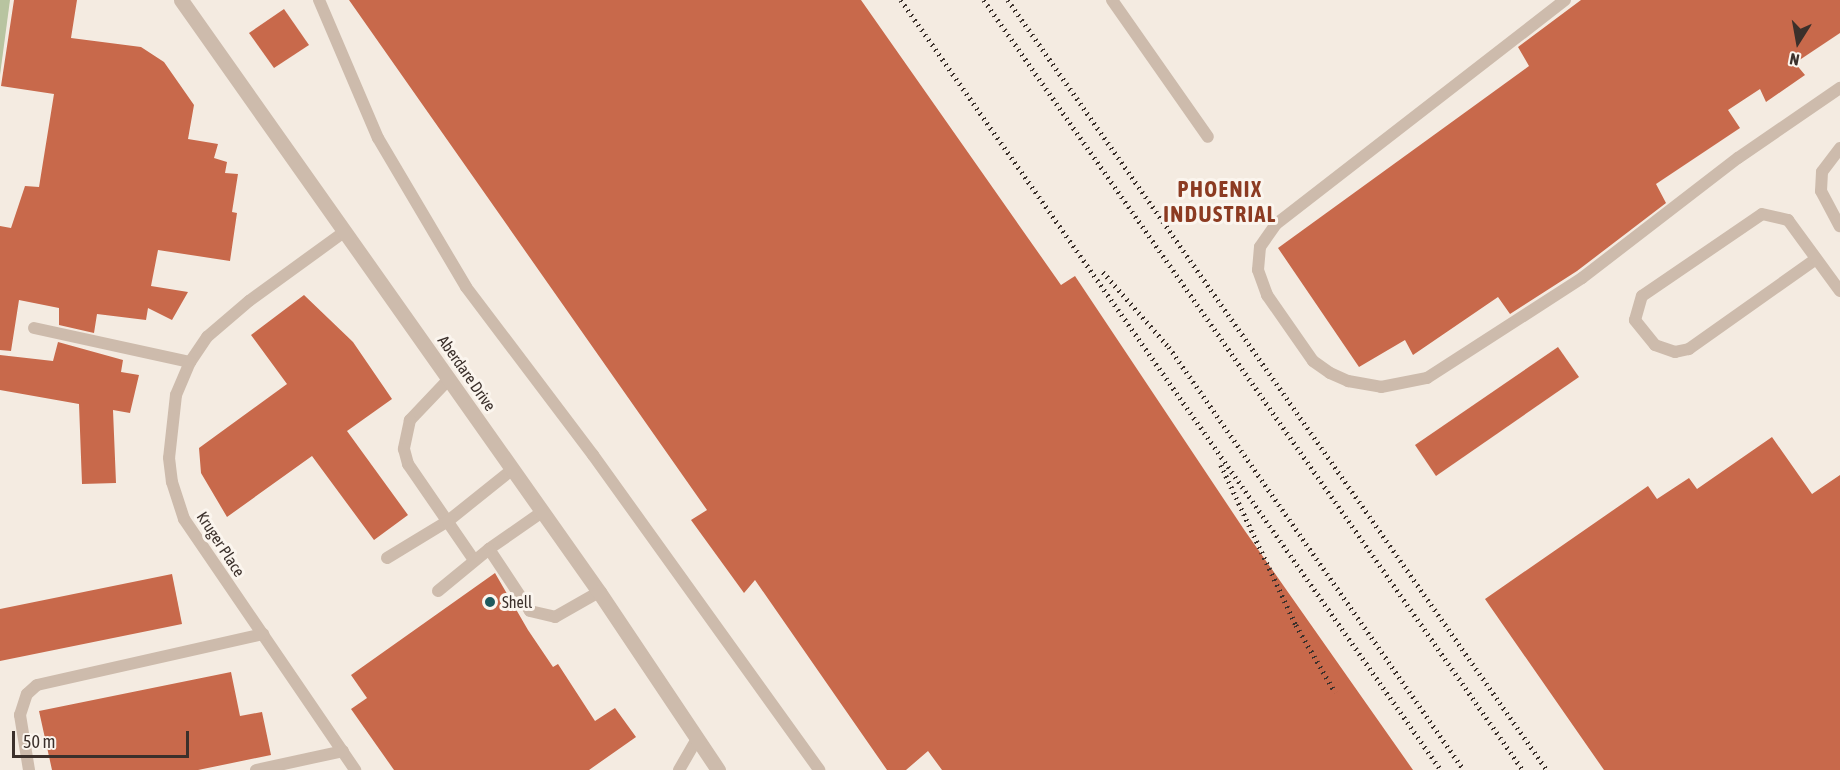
<!DOCTYPE html>
<html>
<head>
<meta charset="utf-8">
<style>
	body { margin:0 }
	#map { position:relative; width:1840px; height:770px; overflow:hidden; background:#f4ebe1; font-family:"Asap Condensed",sans-serif }
	div>[style] { position:absolute }
	.green>* { inset:0; background:#b8c4a0 }
	.building>* { inset:0; background:#c8694b }
	.service>* { height:12px; margin:-6px; padding:0 6px; transform-origin:6px; border-radius:6px; background:#cdbbac }
	.minor>* { height:15px; margin:-7.5px; padding:0 7.5px; transform-origin:7.5px; border-radius:7.5px; background:#cdbbac }
	.rail>* { height:4.5px; margin-top:-2.25px; transform-origin:0; background:repeating-linear-gradient(90deg,#3b302b 0 1.5px,transparent 0 6px) }
	.dots>* { width:16px; height:16px; translate:-50% -50%; box-sizing:border-box; border:3px solid #fbf5ee; border-radius:50% }
	span { translate:-50% -50%; white-space:nowrap; text-align:center; line-height:1.15; -webkit-text-stroke:6px #fbf5ee; paint-order:stroke }
	.street-label { font-size:16px; color:#3b302b }
	.poi-label { font-size:16px; color:#3b302b }
	.left { translate:0 -50%; text-align:left }
	.district-label { font-size:22px; color:#8c3b22; font-weight:700; letter-spacing:1.5px }
	.north { position:absolute; left:1768px; top:12px; width:60px; height:60px; -webkit-text-stroke:4px #fbf5ee; paint-order:stroke; rotate:191deg; font-size:16px; font-weight:700; line-height:24px; text-align:center; color:#3b302b }
	.north::after { content:''; display:block; margin:auto; width:21px; height:27px; background:#3b302b; clip-path:polygon(50% 0,100% 100%,50% 72%,0 100%) }
	.scale { position:absolute; left:12px; top:731px; width:177px; height:27px; box-sizing:border-box; border:3px solid #3b302b; border-top:0; padding-left:8px; font-size:18px; line-height:21px; white-space:nowrap; color:#3b302b; -webkit-text-stroke:4px #fbf5ee; paint-order:stroke }
</style>
</head>
<body>
<div id="map">
	<div class="green">
		<div style="clip-path:polygon(0 0,10px 0,0 75px)"></div>
	</div>
	<div class="building">
		<div style="clip-path:polygon(14px 0,77px 0,71px 38px,141px 47px,164px 62px,194px 105px,188px 139px,218px 144px,214px 158px,227px 162px,225px 173px,238px 174px,232px 212px,237px 213px,230px 261px,158px 250px,151px 286px,188px 292px,172px 320px,148px 308px,146px 320px,97px 314px,94px 333px,59px 325px,59px 308px,19px 300px,11px 351px,0 350px,0 226px,11px 228px,25px 186px,39px 187px,54px 94px,1px 86px)"></div>
		<div style="clip-path:polygon(349px 0,861px 0,1061px 285px,1075px 276px,1245px 531px,1413px 770px,942px 770px,928px 751px,906px 770px,887px 770px,755px 580px,744px 593px,691px 520px,707px 510px)"></div>
		<div style="clip-path:polygon(1581px 0,1840px 0,1840px 33px,1795px 63px,1805px 75px,1766px 102px,1760px 89px,1728px 110px,1740px 128px,1656px 184px,1666px 203px,1577px 271px,1510px 314px,1498px 297px,1413px 355px,1405px 340px,1359px 367px,1278px 248px,1529px 66px,1518px 47px)"></div>
		<div style="clip-path:polygon(284px 9px,309px 45px,274px 68px,249px 33px)"></div>
		<div style="clip-path:polygon(304px 295px,353px 342px,392px 399px,347px 431px,408px 515px,374px 540px,312px 456px,227px 517px,201px 473px,199px 448px,287px 384px,251px 335px)"></div>
		<div style="clip-path:polygon(58px 342px,123px 360px,121px 372px,139px 375px,130px 413px,113px 410px,116px 483px,82px 484px,79px 404px,0 390px,0 355px,53px 361px)"></div>
		<div style="clip-path:polygon(1558px 347px,1579px 377px,1436px 476px,1415px 445px)"></div>
		<div style="clip-path:polygon(1772px 437px,1812px 494px,1840px 475px,1840px 770px,1604px 770px,1485px 599px,1648px 486px,1657px 499px,1689px 478px,1697px 489px)"></div>
		<div style="clip-path:polygon(495px 573px,528px 630px,553px 667px,558px 664px,595px 721px,615px 708px,636px 737px,589px 770px,394px 770px,351px 709px,367px 698px,351px 675px)"></div>
		<div style="clip-path:polygon(172px 574px,182px 624px,0 661px,0 609px)"></div>
		<div style="clip-path:polygon(231px 672px,240px 716px,262px 712px,271px 755px,198px 770px,52px 770px,39px 711px)"></div>
	</div>
	<div class="service">
		<div style="left:319px;top:0;width:150px;rotate:66.9deg"></div>
		<div style="left:378px;top:138px;width:173px;rotate:59.4deg"></div>
		<div style="left:466px;top:287px;width:211px;rotate:52.9deg"></div>
		<div style="left:593px;top:455px;width:388px;rotate:54.3deg"></div>
		<div style="left:1112px;top:0;width:167px;rotate:55deg"></div>
		<div style="left:1565px;top:0;width:366px;rotate:142.2deg"></div>
		<div style="left:1276px;top:224px;width:28px;rotate:125deg"></div>
		<div style="left:1260px;top:247px;width:23px;rotate:95deg"></div>
		<div style="left:1258px;top:270px;width:27px;rotate:70deg"></div>
		<div style="left:1267px;top:295px;width:80px;rotate:55.1deg"></div>
		<div style="left:1313px;top:361px;width:21px;rotate:35deg"></div>
		<div style="left:1330px;top:373px;width:20px;rotate:24deg"></div>
		<div style="left:1348px;top:381px;width:34px;rotate:10deg"></div>
		<div style="left:1381px;top:387px;width:47px;rotate:-11.1deg"></div>
		<div style="left:1427px;top:378px;width:184px;rotate:-32.8deg"></div>
		<div style="left:1582px;top:278px;width:197px;rotate:-37.6deg"></div>
		<div style="left:1738px;top:158px;width:124px;rotate:-34.5deg"></div>
		<div style="left:1840px;top:148px;width:30px;rotate:127deg"></div>
		<div style="left:1822px;top:172px;width:19px;rotate:93deg"></div>
		<div style="left:1821px;top:191px;width:40px;rotate:62deg"></div>
		<div style="left:344px;top:232px;width:117px;rotate:144deg"></div>
		<div style="left:249px;top:301px;width:55px;rotate:139.4deg"></div>
		<div style="left:207px;top:337px;width:30px;rotate:124deg"></div>
		<div style="left:190px;top:362px;width:36px;rotate:113deg"></div>
		<div style="left:176px;top:395px;width:63px;rotate:96.3deg"></div>
		<div style="left:169px;top:458px;width:24px;rotate:83deg"></div>
		<div style="left:172px;top:482px;width:39px;rotate:72deg"></div>
		<div style="left:184px;top:519px;width:304px;rotate:55.7deg"></div>
		<div style="left:1816px;top:259px;width:156px;rotate:144.7deg"></div>
		<div style="left:1689px;top:349px;width:14px;rotate:168deg"></div>
		<div style="left:1675px;top:352px;width:21px;rotate:-161deg"></div>
		<div style="left:1655px;top:345px;width:32px;rotate:-129deg"></div>
		<div style="left:1635px;top:320px;width:25px;rotate:-74deg"></div>
		<div style="left:1642px;top:296px;width:145px;rotate:-34.3deg"></div>
		<div style="left:1762px;top:214px;width:27px;rotate:13deg"></div>
		<div style="left:1788px;top:220px;width:88px;rotate:53.8deg"></div>
		<div style="left:34px;top:328px;width:160px;rotate:12.3deg"></div>
		<div style="left:449px;top:379px;width:57px;rotate:133.6deg"></div>
		<div style="left:410px;top:420px;width:30px;rotate:102deg"></div>
		<div style="left:404px;top:449px;width:16px;rotate:75deg"></div>
		<div style="left:408px;top:464px;width:116px;rotate:55.5deg"></div>
		<div style="left:542px;top:512px;width:65px;rotate:145.1deg"></div>
		<div style="left:489px;top:549px;width:74px;rotate:56.5deg"></div>
		<div style="left:530px;top:611px;width:26px;rotate:13deg"></div>
		<div style="left:555px;top:617px;width:51px;rotate:-29.6deg"></div>
		<div style="left:387px;top:558px;width:71px;rotate:-31.2deg"></div>
		<div style="left:448px;top:521px;width:83px;rotate:-38.7deg"></div>
		<div style="left:438px;top:591px;width:66px;rotate:-39.5deg"></div>
		<div style="left:29px;top:770px;width:56px;rotate:-99.3deg"></div>
		<div style="left:20px;top:715px;width:22px;rotate:-72deg"></div>
		<div style="left:27px;top:694px;width:13px;rotate:-42deg"></div>
		<div style="left:37px;top:685px;width:232px;rotate:-12.7deg"></div>
		<div style="left:256px;top:770px;width:89px;rotate:-12.3deg"></div>
		<div style="left:679px;top:770px;width:34px;rotate:-60deg"></div>
	</div>
	<div class="minor">
		<div style="left:181px;top:0;width:725px;rotate:54.77deg"></div>
		<div style="left:599px;top:592px;width:214px;rotate:56.2deg"></div>
	</div>
	<div class="rail">
		<div style="left:901px;top:0;width:940px;rotate:54.96deg"></div>
		<div style="left:984px;top:0;width:940px;rotate:55.01deg"></div>
		<div style="left:1008px;top:0;width:940px;rotate:55.01deg"></div>
		<div style="left:1103px;top:272px;width:100px;rotate:48.7deg"></div>
		<div style="left:1169px;top:347px;width:516px;rotate:55.11deg"></div>
		<div style="left:1221px;top:465px;width:177px;rotate:64.9deg"></div>
		<div style="left:1296px;top:625px;width:78px;rotate:59.8deg"></div>
	</div>
	<div class="dots">
		<div style="left:490px;top:602px;background:#1f5a5e"></div>
	</div>
	<div class="street-label">
		<span style="left:467px;top:373px;rotate:55deg">Aberdare Drive</span>
		<span style="left:221px;top:544px;rotate:57deg">Kruger Place</span>
	</div>
	<div class="poi-label">
		<span class="left" style="left:502px;top:602px">Shell</span>
	</div>
	<div class="district-label">
		<span style="left:1220px;top:202px">PHOENIX<br>INDUSTRIAL</span>
	</div>
	<div class="north">N</div>
	<div class="scale">50 m</div>
</div>
</body>
</html>
